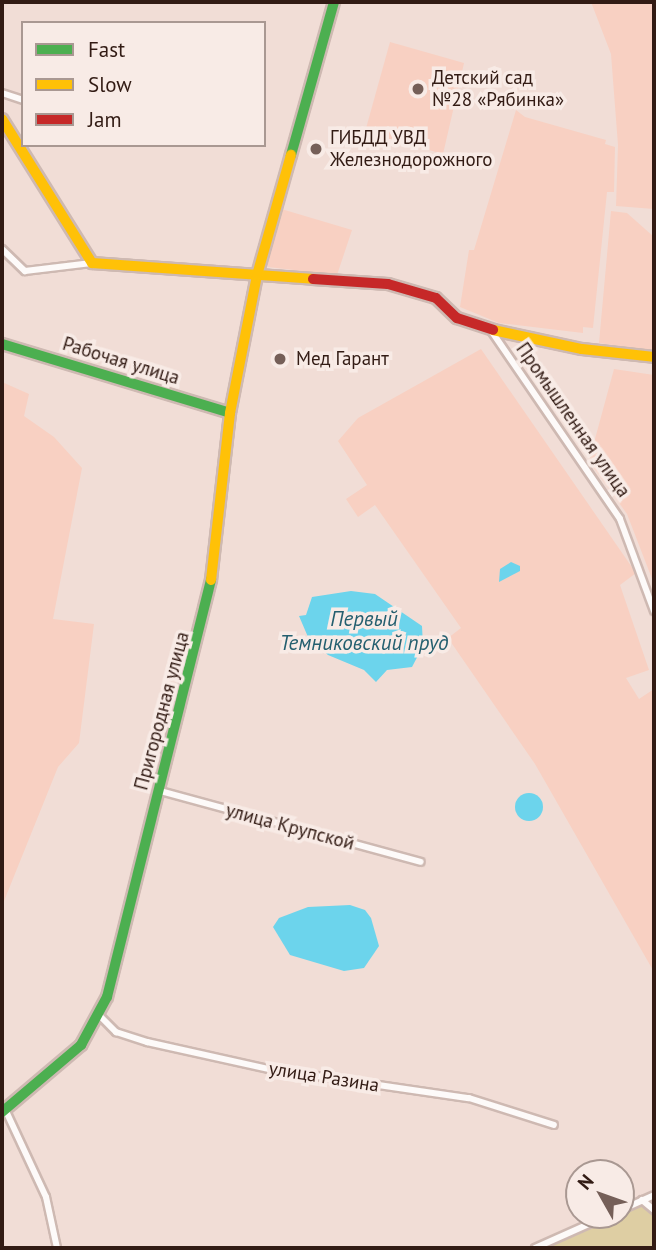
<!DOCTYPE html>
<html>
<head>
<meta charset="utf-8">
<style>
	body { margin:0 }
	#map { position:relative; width:656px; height:1250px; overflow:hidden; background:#f1ddd6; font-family:"PT Sans",sans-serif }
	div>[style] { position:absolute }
	.built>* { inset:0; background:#f8d0c2 }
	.green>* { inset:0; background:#decea3 }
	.water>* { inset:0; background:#6cd4ec }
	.round { border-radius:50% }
	.roads { filter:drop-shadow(2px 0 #ceb9b2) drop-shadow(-2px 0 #ceb9b2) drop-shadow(0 2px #ceb9b2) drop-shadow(0 -2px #ceb9b2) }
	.street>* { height:6px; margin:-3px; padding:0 3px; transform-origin:3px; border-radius:3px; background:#fdfaf9 }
	.fast>* { height:10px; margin:-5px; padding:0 5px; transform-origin:5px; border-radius:5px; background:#4caf50 }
	.slow>* { height:10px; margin:-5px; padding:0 5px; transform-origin:5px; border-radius:5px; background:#ffc107 }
	.jam>* { height:10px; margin:-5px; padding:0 5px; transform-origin:5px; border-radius:5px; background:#c62828 }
	.dots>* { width:19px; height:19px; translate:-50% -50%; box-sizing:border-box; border:4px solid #f8ebe6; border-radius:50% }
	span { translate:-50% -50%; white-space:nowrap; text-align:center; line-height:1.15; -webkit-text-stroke:7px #f8ebe6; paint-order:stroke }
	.poi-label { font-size:19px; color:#321b14 }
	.left { translate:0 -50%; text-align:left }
	.street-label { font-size:19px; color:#321b14 }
	.water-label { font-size:21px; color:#245f6f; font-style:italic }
	.frame { position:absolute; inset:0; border:4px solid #321b14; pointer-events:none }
	.legend { position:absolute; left:21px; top:21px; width:245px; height:126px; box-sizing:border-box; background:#f8ebe6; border:2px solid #a99892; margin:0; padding:9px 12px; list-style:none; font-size:21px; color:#321b14 }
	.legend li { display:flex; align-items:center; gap:14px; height:35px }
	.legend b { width:35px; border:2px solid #a99892 }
	.north { position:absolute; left:565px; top:1159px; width:70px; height:70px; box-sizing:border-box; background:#f8ebe6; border:2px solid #a99892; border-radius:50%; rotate:310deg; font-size:19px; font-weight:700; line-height:28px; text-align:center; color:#321b14 }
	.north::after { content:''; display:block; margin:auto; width:24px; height:32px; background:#755f58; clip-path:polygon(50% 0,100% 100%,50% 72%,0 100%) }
</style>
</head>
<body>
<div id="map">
	<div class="built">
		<div style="clip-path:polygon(591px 2px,654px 2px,654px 209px,616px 206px,618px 145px,611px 54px)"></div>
		<div style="clip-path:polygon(390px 42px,464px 63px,443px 154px,365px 132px)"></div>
		<div style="clip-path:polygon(516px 110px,525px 117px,606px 140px,605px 144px,615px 147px,614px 192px,607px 192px,593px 328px,583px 327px,583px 333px,499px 323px,460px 307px,469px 250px,474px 250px)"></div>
		<div style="clip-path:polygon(278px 208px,352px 230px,337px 275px,268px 267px,265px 263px)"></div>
		<div style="clip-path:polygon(611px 211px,627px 213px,654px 237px,654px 351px,599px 343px)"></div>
		<div style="clip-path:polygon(481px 349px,636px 573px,620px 585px,649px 670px,626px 678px,639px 699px,654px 689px,654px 972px,535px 764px,448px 638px,461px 628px,375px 505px,358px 517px,346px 499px,367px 485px,338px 441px,358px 418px)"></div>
		<div style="clip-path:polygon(614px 369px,654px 375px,654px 584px,627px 514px,589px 461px)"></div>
		<div style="clip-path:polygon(2px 382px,29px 394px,24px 416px,54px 437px,82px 468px,53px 619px,94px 624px,79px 743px,58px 767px,2px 906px)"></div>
	</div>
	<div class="green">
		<div style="clip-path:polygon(654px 1199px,654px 1248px,544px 1248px,621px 1215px)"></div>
	</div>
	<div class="water">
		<div style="clip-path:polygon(511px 562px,520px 566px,520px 571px,499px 582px,500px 569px)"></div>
		<div style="clip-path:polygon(351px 591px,375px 594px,422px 626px,423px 646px,412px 667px,387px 670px,376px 682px,364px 670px,328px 655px,308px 637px,299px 616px,306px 615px,312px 597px)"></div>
		<div class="round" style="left:515px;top:793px;width:28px;height:28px"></div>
		<div style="clip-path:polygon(350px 905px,365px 910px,371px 918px,379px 946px,364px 968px,344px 971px,290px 955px,273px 927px,279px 918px,308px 907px)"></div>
	</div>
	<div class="roads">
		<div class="street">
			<div style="left:2px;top:93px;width:22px;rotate:18deg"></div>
			<div style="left:2px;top:249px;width:32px;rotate:44deg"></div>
			<div style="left:25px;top:271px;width:67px;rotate:-6.8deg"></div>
			<div style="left:490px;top:329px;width:230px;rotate:55.6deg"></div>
			<div style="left:620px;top:519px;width:98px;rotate:69.7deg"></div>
			<div style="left:160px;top:791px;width:270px;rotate:15.2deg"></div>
			<div style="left:100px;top:1016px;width:23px;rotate:45deg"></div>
			<div style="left:116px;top:1032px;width:33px;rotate:18deg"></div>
			<div style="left:147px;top:1042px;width:125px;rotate:12.5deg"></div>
			<div style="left:269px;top:1069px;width:202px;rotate:8.3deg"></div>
			<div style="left:469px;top:1098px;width:89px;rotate:17.6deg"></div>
			<div style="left:5px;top:1109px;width:97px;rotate:65deg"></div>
			<div style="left:46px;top:1197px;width:52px;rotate:77.8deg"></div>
			<div style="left:642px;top:1200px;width:16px;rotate:40deg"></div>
			<div style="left:621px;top:1210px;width:36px;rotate:-24deg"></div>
			<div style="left:535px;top:1248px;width:81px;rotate:-24deg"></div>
		</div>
		<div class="fast">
			<div style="left:291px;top:155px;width:159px;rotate:-74.3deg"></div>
			<div style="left:2px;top:344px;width:238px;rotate:16.8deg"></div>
			<div style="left:2px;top:1112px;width:104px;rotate:-40.3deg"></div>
			<div style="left:81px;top:1045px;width:55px;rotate:-61.6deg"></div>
			<div style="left:107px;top:997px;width:430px;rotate:-76deg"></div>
		</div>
		<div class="slow">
			<div style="left:2px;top:119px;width:170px;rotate:58deg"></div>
			<div style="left:92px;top:263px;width:222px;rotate:4.1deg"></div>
			<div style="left:493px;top:330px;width:91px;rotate:12.1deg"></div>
			<div style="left:582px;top:349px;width:72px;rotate:6.3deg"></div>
			<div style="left:211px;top:580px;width:168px;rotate:-83.5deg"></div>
			<div style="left:230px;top:413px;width:141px;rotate:-78.9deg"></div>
			<div style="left:257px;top:275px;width:125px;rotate:-74.2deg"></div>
		</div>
		<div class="jam">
			<div style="left:313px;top:279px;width:75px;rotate:3.8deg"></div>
			<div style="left:388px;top:284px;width:50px;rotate:16.3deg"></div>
			<div style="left:436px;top:298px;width:29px;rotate:44deg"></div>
			<div style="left:457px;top:318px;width:38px;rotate:18deg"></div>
		</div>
	</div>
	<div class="dots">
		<div style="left:418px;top:89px;background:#755f58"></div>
		<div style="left:316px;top:149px;background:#755f58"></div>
		<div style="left:280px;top:359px;background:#755f58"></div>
	</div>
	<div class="poi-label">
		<span class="left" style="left:432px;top:89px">Детский сад<br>№28 «Рябинка»</span>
		<span class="left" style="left:330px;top:149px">ГИБДД УВД<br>Железнодорожного</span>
		<span class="left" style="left:296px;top:359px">Мед Гарант</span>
	</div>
	<div class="street-label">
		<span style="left:121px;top:361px;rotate:17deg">Рабочая улица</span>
		<span style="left:573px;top:420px;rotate:55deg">Промышленная улица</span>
		<span style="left:162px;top:711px;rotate:-75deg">Пригородная улица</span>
		<span style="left:290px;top:827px;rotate:15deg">улица Крупской</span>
		<span style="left:324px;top:1077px;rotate:9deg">улица Разина</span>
	</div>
	<div class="water-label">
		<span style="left:364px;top:631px">Первый<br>Темниковский пруд</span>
	</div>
	<div class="frame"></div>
	<ul class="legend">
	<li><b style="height:9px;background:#4caf50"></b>Fast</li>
	<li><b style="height:9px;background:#ffc107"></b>Slow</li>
	<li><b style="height:9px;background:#c62828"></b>Jam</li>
	</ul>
	<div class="north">N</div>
</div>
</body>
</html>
